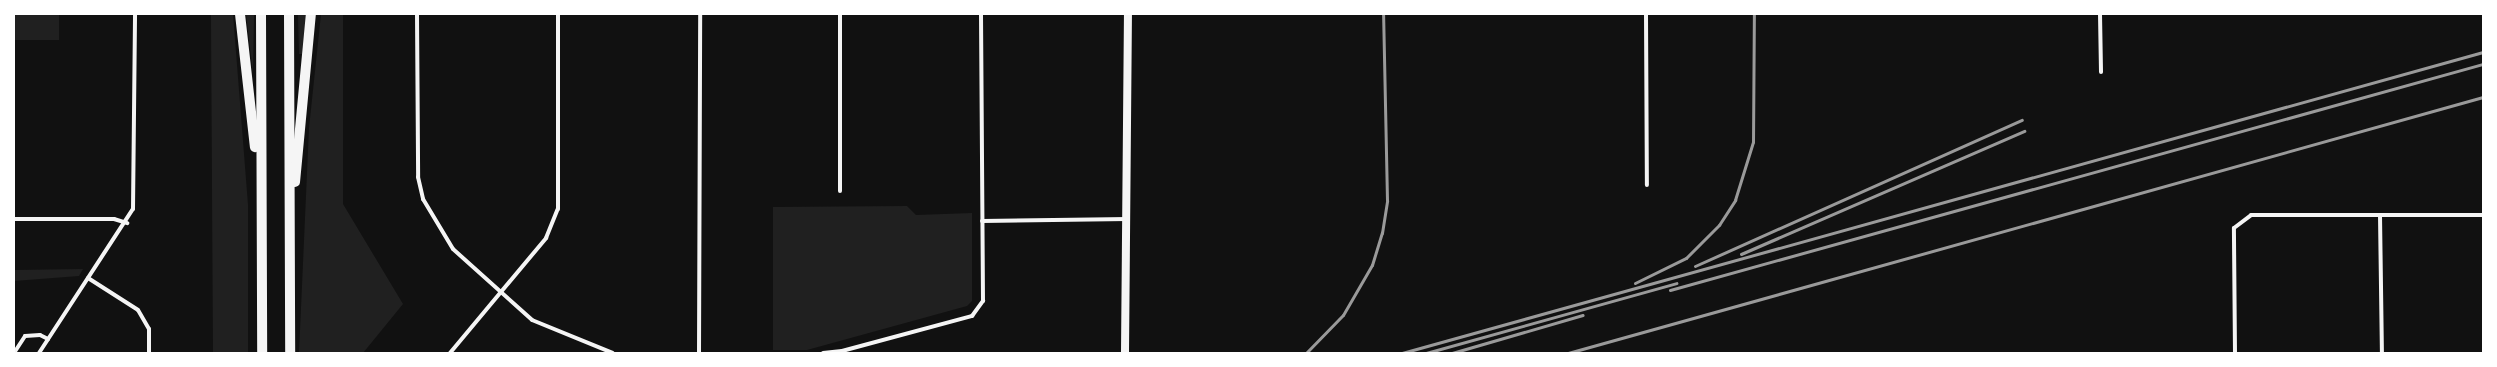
<!DOCTYPE html>
<html>
<head>
<meta charset="utf-8">
<style>
	body { margin:0 }
	#map { position:relative; width:2497px; height:367px; overflow:hidden; background:#111; font-family:"Sofia Sans Condensed",sans-serif }
	div>[style] { position:absolute }
	.green>* { inset:0; background:#202020 }
	.minor>* { height:4px; margin:-2px; padding:0 2px; transform-origin:2px; border-radius:2px; background:#f5f5f5 }
	.secondary>* { height:8px; margin:-4px; padding:0 4px; transform-origin:4px; border-radius:4px; background:#f5f5f5 }
	.motorway>* { height:10px; margin:-5px; padding:0 5px; transform-origin:5px; border-radius:5px; background:#f5f5f5 }
	.rail>* { height:3px; margin:-1.5px; padding:0 1.5px; transform-origin:1.5px; border-radius:1.5px; background:#9a9a9a }
	span { translate:-50% -50%; white-space:nowrap; text-align:center; line-height:1.15; -webkit-text-stroke:4px #fff; paint-order:stroke }
	.frame { position:absolute; inset:0; border:15px solid #fff; pointer-events:none }
</style>
</head>
<body>
<div id="map">
	<div class="green">
		<div style="clip-path:polygon(14px 14px,59px 14px,59px 40px,14px 40px)"></div>
		<div style="clip-path:polygon(211px 14px,233px 14px,248px 205px,248px 353px,213px 353px)"></div>
		<div style="clip-path:polygon(246px 14px,254px 14px,253px 73px)"></div>
		<div style="clip-path:polygon(298px 14px,306px 14px,302px 54px,299px 54px)"></div>
		<div style="clip-path:polygon(321px 14px,343px 14px,343px 204px,403px 304px,363px 353px,299px 353px,309px 128px)"></div>
		<div style="clip-path:polygon(907px 206px,916px 215px,972px 213px,972px 301px,967px 306px,807px 350px,773px 350px,773px 207px)"></div>
		<div style="clip-path:polygon(83px 269px,79px 276px,14px 281px,14px 270px)"></div>
	</div>
	<div class="minor">
		<div style="left:417px;top:14px;width:163px;rotate:89.6deg"></div>
		<div style="left:418px;top:177px;width:23px;rotate:77deg"></div>
		<div style="left:423px;top:199px;width:58px;rotate:59deg"></div>
		<div style="left:453px;top:249px;width:106px;rotate:41.9deg"></div>
		<div style="left:532px;top:320px;width:87px;rotate:22.2deg"></div>
		<div style="left:840px;top:14px;width:177px;rotate:90deg"></div>
		<div style="left:1646px;top:14px;width:171px;rotate:89.7deg"></div>
		<div style="left:2100px;top:14px;width:58px;rotate:89deg"></div>
		<div style="left:2380px;top:215px;width:138px;rotate:89.2deg"></div>
		<div style="left:14px;top:219px;width:100px"></div>
		<div style="left:114px;top:219px;width:14px;rotate:17deg"></div>
		<div style="left:982px;top:221px;width:146px;rotate:-0.8deg"></div>
		<div style="left:88px;top:278px;width:59px;rotate:32.6deg"></div>
		<div style="left:138px;top:310px;width:22px;rotate:60deg"></div>
		<div style="left:149px;top:329px;width:24px;rotate:90deg"></div>
		<div style="left:14px;top:353px;width:20px;rotate:-57deg"></div>
		<div style="left:25px;top:336px;width:15px;rotate:-4deg"></div>
		<div style="left:40px;top:335px;width:9px;rotate:27deg"></div>
		<div style="left:39px;top:353px;width:172px;rotate:-56.9deg"></div>
		<div style="left:133px;top:209px;width:195px;rotate:-89.4deg"></div>
		<div style="left:450px;top:353px;width:150px;rotate:-50.1deg"></div>
		<div style="left:546px;top:238px;width:31px;rotate:-68deg"></div>
		<div style="left:558px;top:209px;width:195px;rotate:-90deg"></div>
		<div style="left:699px;top:353px;width:339px;rotate:-89.8deg"></div>
		<div style="left:823px;top:353px;width:19px;rotate:-6deg"></div>
		<div style="left:842px;top:351px;width:135px;rotate:-15.1deg"></div>
		<div style="left:972px;top:316px;width:19px;rotate:-54deg"></div>
		<div style="left:983px;top:301px;width:287px;rotate:-90.4deg"></div>
		<div style="left:2235px;top:353px;width:125px;rotate:-90.5deg"></div>
		<div style="left:2234px;top:228px;width:21px;rotate:-37deg"></div>
		<div style="left:2251px;top:215px;width:232px"></div>
	</div>
	<div class="secondary">
		<div style="left:1125px;top:353px;width:339px;rotate:-89.5deg"></div>
	</div>
	<div class="motorway">
		<div style="left:240px;top:14px;width:134px;rotate:83.6deg"></div>
		<div style="left:261px;top:14px;width:339px;rotate:89.8deg"></div>
		<div style="left:289px;top:14px;width:339px;rotate:89.8deg"></div>
		<div style="left:295px;top:182px;width:169px;rotate:-84.6deg"></div>
	</div>
	<div class="rail">
		<div style="left:1741px;top:254px;width:309px;rotate:-23.5deg"></div>
		<div style="left:1695px;top:266px;width:358px;rotate:-24.1deg"></div>
		<div style="left:1635px;top:283px;width:57px;rotate:-26.1deg"></div>
		<div style="left:1686px;top:258px;width:47px;rotate:-45deg"></div>
		<div style="left:1719px;top:225px;width:30px;rotate:-57deg"></div>
		<div style="left:1735px;top:200px;width:61px;rotate:-72.8deg"></div>
		<div style="left:1753px;top:142px;width:128px;rotate:-89.6deg"></div>
		<div style="left:1670px;top:290px;width:844px;rotate:-15.54deg"></div>
		<div style="left:1306px;top:353px;width:53px;rotate:-45.8deg"></div>
		<div style="left:1343px;top:315px;width:58px;rotate:-59.9deg"></div>
		<div style="left:1372px;top:265px;width:34px;rotate:-73deg"></div>
		<div style="left:1382px;top:233px;width:33px;rotate:-81deg"></div>
		<div style="left:1387px;top:200px;width:186px;rotate:-91.2deg"></div>
		<div style="left:1402px;top:353px;width:1122px;rotate:-15.56deg"></div>
		<div style="left:1426px;top:353px;width:260px;rotate:-15.6deg"></div>
		<div style="left:1452px;top:353px;width:136px;rotate:-16.2deg"></div>
		<div style="left:1568px;top:353px;width:950px;rotate:-15.63deg"></div>
	</div>
	<div class="frame"></div>
</div>
</body>
</html>
